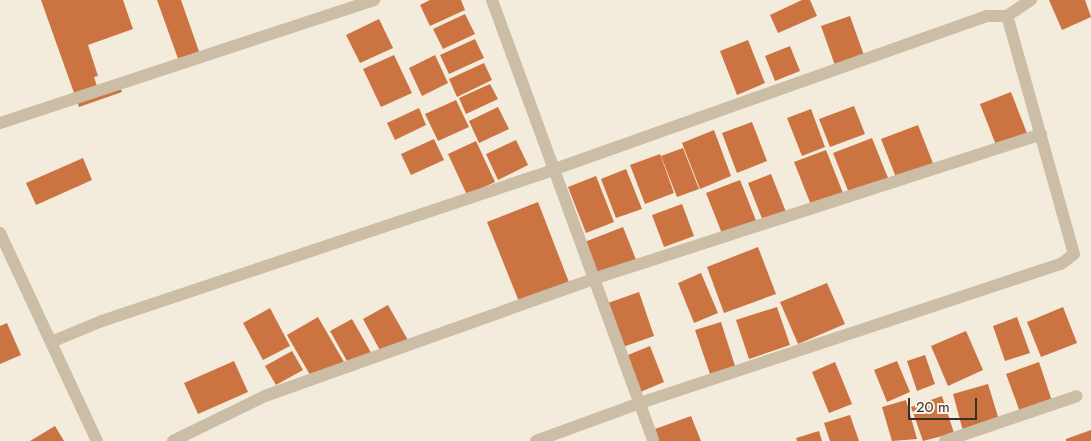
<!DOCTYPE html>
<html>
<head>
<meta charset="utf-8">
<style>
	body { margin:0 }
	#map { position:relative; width:1091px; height:441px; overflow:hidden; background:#f3ebdc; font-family:Jost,sans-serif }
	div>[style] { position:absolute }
	.building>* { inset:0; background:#cb7442 }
	.minor>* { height:12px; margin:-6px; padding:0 6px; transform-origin:6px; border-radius:6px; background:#ccbda7 }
	.tertiary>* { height:12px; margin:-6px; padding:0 6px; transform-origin:6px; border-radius:6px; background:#ccbda7 }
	span { translate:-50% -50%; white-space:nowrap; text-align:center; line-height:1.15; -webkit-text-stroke:4px #fbf5e9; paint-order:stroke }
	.scale { position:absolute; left:908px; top:398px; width:69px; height:22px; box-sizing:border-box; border:2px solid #382f28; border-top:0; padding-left:6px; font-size:15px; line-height:18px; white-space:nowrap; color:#382f28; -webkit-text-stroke:4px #fbf5e9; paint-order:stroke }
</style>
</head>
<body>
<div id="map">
	<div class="building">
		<div style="clip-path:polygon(41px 0,123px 0,133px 29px,88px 45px,98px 76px,94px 77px,98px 89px,118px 82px,122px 92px,79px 107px)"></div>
		<div style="clip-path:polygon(157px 0,181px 0,202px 60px,181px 67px)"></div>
		<div style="clip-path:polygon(430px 0,461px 0,465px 10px,430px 26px,420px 5px)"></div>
		<div style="clip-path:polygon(802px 0,810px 0,817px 16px,778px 33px,770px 15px)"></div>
		<div style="clip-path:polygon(1049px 0,1085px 0,1091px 17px,1062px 30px)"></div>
		<div style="clip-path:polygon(465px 14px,475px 34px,443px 49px,433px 29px)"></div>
		<div style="clip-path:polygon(850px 16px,866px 61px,837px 71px,821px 26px)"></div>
		<div style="clip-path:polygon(379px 19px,393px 48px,360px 63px,346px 35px)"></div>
		<div style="clip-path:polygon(475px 39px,484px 58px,449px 74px,440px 55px)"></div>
		<div style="clip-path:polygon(748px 40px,765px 83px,737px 95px,720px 51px)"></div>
		<div style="clip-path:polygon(790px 46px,800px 71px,775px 81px,765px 56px)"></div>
		<div style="clip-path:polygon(394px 55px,412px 93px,381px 107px,363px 69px)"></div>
		<div style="clip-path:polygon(435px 55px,448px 83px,422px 96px,409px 68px)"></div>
		<div style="clip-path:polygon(484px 63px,492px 80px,457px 97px,449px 79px)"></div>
		<div style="clip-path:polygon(490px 84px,498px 99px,466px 114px,459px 98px)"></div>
		<div style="clip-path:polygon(1011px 92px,1030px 141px,999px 153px,980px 104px)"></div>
		<div style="clip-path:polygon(456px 100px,469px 127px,438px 141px,425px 114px)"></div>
		<div style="clip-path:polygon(854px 106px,865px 134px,830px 147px,819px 119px)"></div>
		<div style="clip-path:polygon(498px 107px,509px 129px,479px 143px,469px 121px)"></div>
		<div style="clip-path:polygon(419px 108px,426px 125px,395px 140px,387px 123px)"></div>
		<div style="clip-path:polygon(811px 109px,825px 147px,802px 156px,787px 118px)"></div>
		<div style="clip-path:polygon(752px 122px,767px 161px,737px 173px,722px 133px)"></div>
		<div style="clip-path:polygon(918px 125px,934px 166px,897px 180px,881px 139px)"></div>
		<div style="clip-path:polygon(714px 130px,731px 176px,700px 189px,682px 143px)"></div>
		<div style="clip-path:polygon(872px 138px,888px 178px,849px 193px,833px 153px)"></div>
		<div style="clip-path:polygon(434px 139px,444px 160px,411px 175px,401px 154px)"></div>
		<div style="clip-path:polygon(516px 140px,528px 165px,498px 180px,486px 154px)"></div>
		<div style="clip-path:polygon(476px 141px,495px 182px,467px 195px,448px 154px)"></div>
		<div style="clip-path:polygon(683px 148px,699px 189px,677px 197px,661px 156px)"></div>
		<div style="clip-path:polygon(826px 150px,843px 193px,811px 205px,794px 162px)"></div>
		<div style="clip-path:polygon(660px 154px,674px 193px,645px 204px,630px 165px)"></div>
		<div style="clip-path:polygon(83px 158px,92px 180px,36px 205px,26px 183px)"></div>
		<div style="clip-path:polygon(626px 169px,642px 209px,616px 218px,601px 179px)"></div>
		<div style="clip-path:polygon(771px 174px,786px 212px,763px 221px,748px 183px)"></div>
		<div style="clip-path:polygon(596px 176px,614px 222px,586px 233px,568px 187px)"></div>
		<div style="clip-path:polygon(740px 180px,757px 223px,723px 236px,706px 193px)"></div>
		<div style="clip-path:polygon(538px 202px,570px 285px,520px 304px,487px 222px)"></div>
		<div style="clip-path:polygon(682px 204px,694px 236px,664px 247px,652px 215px)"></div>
		<div style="clip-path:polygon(623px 227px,639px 267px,598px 283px,582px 243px)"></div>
		<div style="clip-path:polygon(758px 247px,776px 294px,724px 313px,707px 267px)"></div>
		<div style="clip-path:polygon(701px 273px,718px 313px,694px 323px,678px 283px)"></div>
		<div style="clip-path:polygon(827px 283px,845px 324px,798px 344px,780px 302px)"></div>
		<div style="clip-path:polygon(639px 292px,654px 336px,620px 348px,605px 304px)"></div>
		<div style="clip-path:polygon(388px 305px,409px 342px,383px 356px,363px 319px)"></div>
		<div style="clip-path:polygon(777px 307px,790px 345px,749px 359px,736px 320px)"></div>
		<div style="clip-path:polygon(1063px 307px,1077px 343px,1041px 357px,1027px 322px)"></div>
		<div style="clip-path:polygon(270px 308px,290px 346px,263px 360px,243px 323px)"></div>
		<div style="clip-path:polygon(318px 317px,344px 362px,313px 380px,287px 335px)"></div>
		<div style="clip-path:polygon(1017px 317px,1030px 353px,1005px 361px,993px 326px)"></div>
		<div style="clip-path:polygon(352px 319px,374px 358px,352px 370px,330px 331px)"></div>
		<div style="clip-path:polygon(721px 322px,735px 366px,710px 374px,695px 330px)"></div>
		<div style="clip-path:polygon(7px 323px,21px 355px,0 364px,0 326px)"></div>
		<div style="clip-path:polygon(966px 331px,983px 370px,948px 386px,931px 346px)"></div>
		<div style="clip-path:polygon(650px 346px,664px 382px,638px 393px,623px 357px)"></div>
		<div style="clip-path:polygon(292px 351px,303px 370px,276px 385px,265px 366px)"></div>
		<div style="clip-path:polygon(925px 355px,935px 384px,917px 391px,907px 361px)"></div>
		<div style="clip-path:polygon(234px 361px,248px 392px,198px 414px,184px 383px)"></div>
		<div style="clip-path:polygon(897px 361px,910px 392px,887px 402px,874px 370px)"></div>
		<div style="clip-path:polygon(835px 362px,852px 404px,829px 413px,812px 372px)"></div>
		<div style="clip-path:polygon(1039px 362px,1052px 401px,1020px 412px,1006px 374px)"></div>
		<div style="clip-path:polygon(988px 384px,999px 420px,963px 431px,953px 394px)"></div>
		<div style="clip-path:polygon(942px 396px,954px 433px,923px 441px,911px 407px)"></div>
		<div style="clip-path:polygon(906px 400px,917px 439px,892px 441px,882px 407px)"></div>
		<div style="clip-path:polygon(850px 415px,859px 441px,830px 441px,824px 423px)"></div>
		<div style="clip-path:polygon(691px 416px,701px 441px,659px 441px,655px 429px)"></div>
		<div style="clip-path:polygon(55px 426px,64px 441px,30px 441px)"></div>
		<div style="clip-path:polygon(1091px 430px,1091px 441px,1066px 441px,1066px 439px)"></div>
		<div style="clip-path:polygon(819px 431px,822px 441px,797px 441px,796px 438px)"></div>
	</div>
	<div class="minor">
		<div style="left:492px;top:0;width:469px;rotate:69.9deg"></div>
		<div style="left:0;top:123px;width:394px;rotate:-18.2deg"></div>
		<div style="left:51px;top:342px;width:55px;rotate:-22.4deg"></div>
		<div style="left:102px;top:321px;width:478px;rotate:-18.5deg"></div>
		<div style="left:555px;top:169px;width:457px;rotate:-19.5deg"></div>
		<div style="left:986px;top:16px;width:21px"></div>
		<div style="left:1007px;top:16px;width:29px;rotate:-34deg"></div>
		<div style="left:173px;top:441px;width:102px;rotate:-26.1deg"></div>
		<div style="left:265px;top:396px;width:348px;rotate:-19.6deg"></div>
		<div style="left:593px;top:279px;width:471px;rotate:-17.9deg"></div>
		<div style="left:536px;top:441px;width:111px;rotate:-20.1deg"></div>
		<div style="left:640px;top:403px;width:443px;rotate:-18.3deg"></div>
		<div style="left:1061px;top:264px;width:16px;rotate:-38deg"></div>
		<div style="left:1074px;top:254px;width:247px;rotate:-105.7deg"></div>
		<div style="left:945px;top:441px;width:139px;rotate:-18.8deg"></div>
	</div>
	<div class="tertiary">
		<div style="left:0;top:233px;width:230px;rotate:65deg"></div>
	</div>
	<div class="scale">20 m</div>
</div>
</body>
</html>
